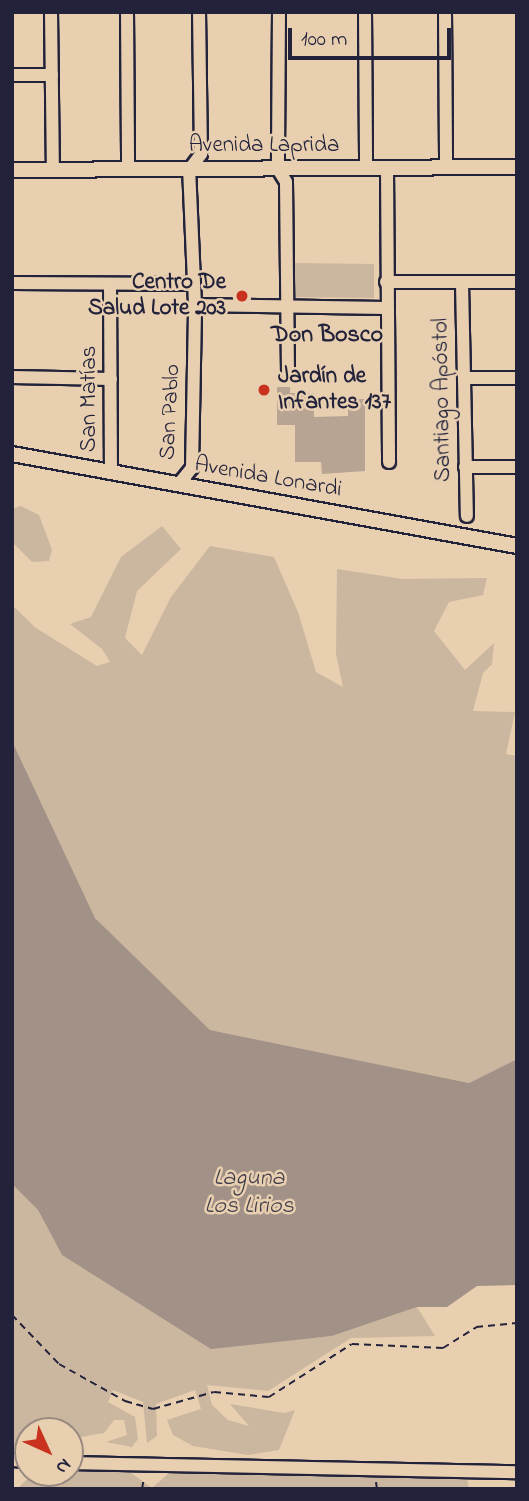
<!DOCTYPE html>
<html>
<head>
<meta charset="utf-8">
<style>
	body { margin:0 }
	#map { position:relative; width:529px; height:1501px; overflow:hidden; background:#e8cfb0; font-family:"Indie Flower",sans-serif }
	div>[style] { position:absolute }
	.green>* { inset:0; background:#cbb69f }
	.water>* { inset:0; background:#a29186 }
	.building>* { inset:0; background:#b7a493 }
	.path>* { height:2px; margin-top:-1px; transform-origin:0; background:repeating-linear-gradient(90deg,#22223b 0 7px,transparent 0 12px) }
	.roads { filter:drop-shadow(2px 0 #22223b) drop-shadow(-2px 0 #22223b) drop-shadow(0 2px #22223b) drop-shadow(0 -2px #22223b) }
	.minor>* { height:12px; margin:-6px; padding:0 6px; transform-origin:6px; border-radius:6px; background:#e8cfb0 }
	.tertiary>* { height:14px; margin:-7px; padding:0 7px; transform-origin:7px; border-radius:7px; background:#e8cfb0 }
	.dots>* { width:19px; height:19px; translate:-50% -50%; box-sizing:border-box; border:4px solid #e8cfb0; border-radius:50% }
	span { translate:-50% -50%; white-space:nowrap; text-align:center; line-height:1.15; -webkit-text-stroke:5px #e8cfb0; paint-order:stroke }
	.street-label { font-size:23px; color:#22223b }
	.poi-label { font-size:23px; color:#22223b; font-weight:700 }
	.right { translate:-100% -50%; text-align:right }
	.left { translate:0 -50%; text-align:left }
	.neighbourhood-label { font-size:24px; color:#22223b; font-weight:700 }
	.water-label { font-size:24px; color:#423e4e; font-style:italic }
	.frame { position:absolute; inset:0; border:14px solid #22223b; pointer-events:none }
	.north { position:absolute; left:14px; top:1417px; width:70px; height:70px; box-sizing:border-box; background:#e8cfb0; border:2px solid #998a81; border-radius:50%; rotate:135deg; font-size:19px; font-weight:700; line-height:28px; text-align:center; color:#22223b }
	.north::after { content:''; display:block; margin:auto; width:24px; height:32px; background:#c8321e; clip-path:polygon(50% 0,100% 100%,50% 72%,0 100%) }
	.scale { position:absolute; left:288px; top:28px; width:163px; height:32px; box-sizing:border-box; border:4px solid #22223b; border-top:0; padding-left:9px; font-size:21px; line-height:24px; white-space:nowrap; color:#22223b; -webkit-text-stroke:5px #e8cfb0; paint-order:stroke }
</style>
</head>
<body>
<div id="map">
	<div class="green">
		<div style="clip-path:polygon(295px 263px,374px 264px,374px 298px,295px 297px)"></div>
		<div style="clip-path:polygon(21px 506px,39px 515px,52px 550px,49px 561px,32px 562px,12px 542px,12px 509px)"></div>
		<div style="clip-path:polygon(162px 526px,181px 549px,137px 591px,125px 638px,142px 655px,171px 597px,210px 546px,274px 557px,298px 612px,316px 672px,343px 687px,336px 654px,337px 569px,403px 579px,487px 578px,483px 595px,449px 602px,434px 631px,465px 670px,494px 643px,492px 664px,483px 673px,473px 711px,515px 712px,506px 754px,517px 756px,517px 1059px,469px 1083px,210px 1030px,95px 918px,12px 741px,12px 605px,36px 628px,97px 666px,110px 662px,102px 649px,70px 624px,91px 617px,121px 557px)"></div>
		<div style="clip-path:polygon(12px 1184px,38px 1210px,62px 1255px,211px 1348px,332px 1336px,417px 1307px,435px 1336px,351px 1338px,268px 1391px,207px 1385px,212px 1405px,228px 1420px,249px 1426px,230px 1404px,284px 1413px,295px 1410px,279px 1450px,248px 1455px,193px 1446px,173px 1435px,167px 1420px,201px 1409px,195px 1390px,156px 1404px,157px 1436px,147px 1443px,143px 1402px,113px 1390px,108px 1402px,135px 1417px,138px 1439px,132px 1447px,106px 1442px,127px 1435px,124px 1420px,114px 1420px,104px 1433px,70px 1439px,70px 1431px,28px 1431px,28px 1446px,12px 1448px)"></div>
		<div style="clip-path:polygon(70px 1470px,127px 1470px,152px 1488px,169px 1473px,467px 1478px,469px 1489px,17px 1489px,33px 1473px)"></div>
	</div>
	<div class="water">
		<div style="clip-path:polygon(12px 741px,95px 918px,210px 1030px,469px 1083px,517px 1059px,517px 1285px,477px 1286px,447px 1307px,417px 1307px,332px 1336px,211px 1349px,62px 1255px,38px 1210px,12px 1184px)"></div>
	</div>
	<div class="building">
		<div style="clip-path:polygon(277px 387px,290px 387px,290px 393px,314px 393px,314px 417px,348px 416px,348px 399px,365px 399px,365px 471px,322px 474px,321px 462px,295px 462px,295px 425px,277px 425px)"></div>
	</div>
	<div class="path">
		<div style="left:12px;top:1315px;width:68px;rotate:46.2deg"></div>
		<div style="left:59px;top:1364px;width:76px;rotate:29.3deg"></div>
		<div style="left:125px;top:1401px;width:29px;rotate:16deg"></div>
		<div style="left:153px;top:1409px;width:63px;rotate:-15.6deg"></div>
		<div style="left:214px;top:1392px;width:55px;rotate:5.2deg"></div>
		<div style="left:269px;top:1397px;width:98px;rotate:-32.6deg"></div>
		<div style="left:352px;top:1344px;width:91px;rotate:2.5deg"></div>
		<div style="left:443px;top:1348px;width:39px;rotate:-32deg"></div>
		<div style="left:476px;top:1327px;width:41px;rotate:-5.6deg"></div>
		<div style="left:376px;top:1482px;width:7px;rotate:82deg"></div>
		<div style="left:142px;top:1489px;width:11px;rotate:-80deg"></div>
	</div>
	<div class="roads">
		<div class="minor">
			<div style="left:51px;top:12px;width:158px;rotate:89.3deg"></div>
			<div style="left:127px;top:12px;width:158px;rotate:89.6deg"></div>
			<div style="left:279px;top:12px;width:157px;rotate:90.4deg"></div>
			<div style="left:278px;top:169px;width:15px;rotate:58deg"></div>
			<div style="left:286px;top:182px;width:193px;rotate:89.4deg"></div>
			<div style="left:365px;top:12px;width:156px;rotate:89.6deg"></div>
			<div style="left:445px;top:12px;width:156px;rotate:89.6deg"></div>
			<div style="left:12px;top:75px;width:40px"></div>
			<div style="left:387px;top:169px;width:293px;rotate:89.6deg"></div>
			<div style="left:386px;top:282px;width:131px"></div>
			<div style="left:12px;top:283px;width:179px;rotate:0.3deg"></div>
			<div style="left:462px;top:283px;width:233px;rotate:88.8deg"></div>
			<div style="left:110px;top:285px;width:186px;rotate:89.7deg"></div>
			<div style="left:195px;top:305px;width:191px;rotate:0.9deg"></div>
			<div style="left:12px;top:377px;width:99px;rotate:1.2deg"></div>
			<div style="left:464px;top:378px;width:53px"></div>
			<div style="left:465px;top:467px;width:52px"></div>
			<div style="left:178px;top:485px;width:22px;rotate:-51deg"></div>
			<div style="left:192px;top:468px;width:163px;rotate:-88.9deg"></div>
			<div style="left:195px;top:305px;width:135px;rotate:-92.5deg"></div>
			<div style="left:189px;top:170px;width:20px;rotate:-53deg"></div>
			<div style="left:201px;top:154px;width:142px;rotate:-90.8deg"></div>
			<div style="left:12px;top:1460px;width:16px;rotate:4deg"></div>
			<div style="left:70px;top:1463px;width:447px;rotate:1.2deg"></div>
		</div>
		<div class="tertiary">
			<div style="left:12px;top:170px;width:505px;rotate:-0.34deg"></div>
			<div style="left:12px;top:454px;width:513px;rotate:10.32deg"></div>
		</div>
	</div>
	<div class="dots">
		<div style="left:242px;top:296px;background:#c8321e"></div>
		<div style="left:264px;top:390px;background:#c8321e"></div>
	</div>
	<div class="street-label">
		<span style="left:264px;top:146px">Avenida Laprida</span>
		<span style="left:90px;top:399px;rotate:-90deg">San Matías</span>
		<span style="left:443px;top:400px;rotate:-91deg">Santiago Apóstol</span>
		<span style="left:171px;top:412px;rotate:-87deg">San Pablo</span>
		<span style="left:268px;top:478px;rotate:10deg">Avenida Lonardi</span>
	</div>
	<div class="poi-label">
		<span class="right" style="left:226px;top:296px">Centro De<br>Salud Lote 203</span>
		<span class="left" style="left:278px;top:390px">Jardín de<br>Infantes 137</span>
	</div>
	<div class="neighbourhood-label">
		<span style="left:327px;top:336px">Don Bosco</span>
	</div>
	<div class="water-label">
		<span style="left:249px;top:1193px">Laguna<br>Los Lirios</span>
	</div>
	<div class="frame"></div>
	<div class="north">N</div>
	<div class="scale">100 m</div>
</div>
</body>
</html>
